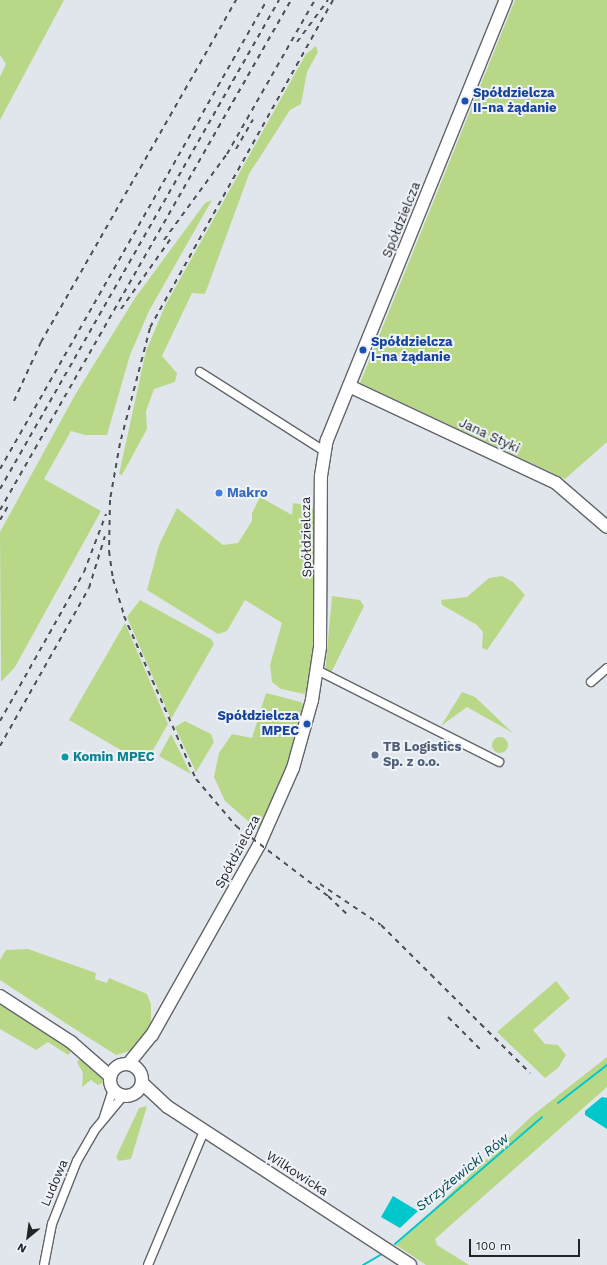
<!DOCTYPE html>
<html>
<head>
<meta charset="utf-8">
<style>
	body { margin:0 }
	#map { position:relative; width:607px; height:1265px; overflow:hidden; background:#e1e6ec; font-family:"Work Sans",sans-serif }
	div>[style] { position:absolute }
	.green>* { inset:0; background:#b8d888 }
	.round { border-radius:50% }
	.water>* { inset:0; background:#00c7cb }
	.stream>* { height:2px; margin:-1px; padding:0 1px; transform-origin:1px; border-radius:1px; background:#00c7cb }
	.roads { filter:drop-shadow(1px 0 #61656a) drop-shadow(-1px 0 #61656a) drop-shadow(0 1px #61656a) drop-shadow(0 -1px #61656a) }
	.street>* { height:8px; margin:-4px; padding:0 4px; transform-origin:4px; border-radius:4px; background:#fff }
	.secondary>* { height:12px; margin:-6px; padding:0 6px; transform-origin:6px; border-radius:6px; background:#fff }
	.secondary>.ring { margin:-6px; padding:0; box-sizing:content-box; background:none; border:12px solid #fff; border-radius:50% }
	.rail>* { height:2px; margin-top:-1px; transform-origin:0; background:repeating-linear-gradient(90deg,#4c4f52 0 5px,transparent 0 10px) }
	.dots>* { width:11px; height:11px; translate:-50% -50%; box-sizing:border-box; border:2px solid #eff3f9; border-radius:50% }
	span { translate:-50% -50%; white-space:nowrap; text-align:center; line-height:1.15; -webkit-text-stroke:4px #eff3f9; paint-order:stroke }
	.transit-label { font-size:13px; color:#164399; font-weight:700 }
	.left { translate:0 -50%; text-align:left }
	.right { translate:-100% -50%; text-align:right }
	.street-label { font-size:13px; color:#222426 }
	.shop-label { font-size:13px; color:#366cbe; font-weight:700 }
	.service-label { font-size:13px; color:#4e5e75; font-weight:700 }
	.culture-label { font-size:13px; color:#0d838f; font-weight:700 }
	.water-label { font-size:14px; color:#014b4c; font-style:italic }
	.north { position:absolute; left:8px; top:1217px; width:40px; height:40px; -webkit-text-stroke:3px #eff3f9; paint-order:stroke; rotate:209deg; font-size:11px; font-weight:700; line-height:16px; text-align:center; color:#222426 }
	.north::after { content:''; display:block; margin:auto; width:14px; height:18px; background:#222426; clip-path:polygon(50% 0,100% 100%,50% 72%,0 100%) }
	.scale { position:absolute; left:469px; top:1239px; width:111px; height:18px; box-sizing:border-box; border:2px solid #222426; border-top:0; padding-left:5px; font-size:12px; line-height:14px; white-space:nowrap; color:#222426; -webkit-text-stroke:3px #eff3f9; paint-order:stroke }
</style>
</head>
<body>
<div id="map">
	<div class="green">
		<div style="clip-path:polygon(0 0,64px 0,0 120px,0 77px,6px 64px,0 55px)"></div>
		<div style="clip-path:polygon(515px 0,607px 0,607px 442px,565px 479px,360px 383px)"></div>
		<div style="clip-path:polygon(316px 46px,318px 52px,307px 72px,301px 104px,290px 110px,249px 174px,205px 294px,192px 293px,162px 356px,177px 373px,175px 382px,154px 389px,146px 411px,147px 429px,122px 475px,119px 474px,146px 351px,165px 306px,306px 54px)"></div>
		<div style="clip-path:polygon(212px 200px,149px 311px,130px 355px,107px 435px,85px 435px,71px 431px,44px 479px,101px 511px,15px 667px,1px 682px,0 532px,75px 395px,135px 298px,205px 203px)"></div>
		<div style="clip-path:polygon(260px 497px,292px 515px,293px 503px,311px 506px,316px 514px,316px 643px,309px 690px,304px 694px,281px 689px,272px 682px,270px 665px,282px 623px,245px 600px,227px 631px,218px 634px,147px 590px,159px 545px,177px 508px,223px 545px,238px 543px,252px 521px,252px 513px)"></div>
		<div style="clip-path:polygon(502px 576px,513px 582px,525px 595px,487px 650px,482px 648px,483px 632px,477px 625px,442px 605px,441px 600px,467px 597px,489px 578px)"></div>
		<div style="clip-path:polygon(332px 596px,360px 600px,364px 606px,330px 675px,325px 673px)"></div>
		<div style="clip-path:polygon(140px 600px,211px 639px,214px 644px,171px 719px,127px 617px)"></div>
		<div style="clip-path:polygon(125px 623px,168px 724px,145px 764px,69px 720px)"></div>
		<div style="clip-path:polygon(462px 692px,475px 697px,513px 733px,467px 707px,441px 726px)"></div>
		<div style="clip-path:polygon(266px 693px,301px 702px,305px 708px,264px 835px,225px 801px,214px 777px,219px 753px,232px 734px,252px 738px)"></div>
		<div style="clip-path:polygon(185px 721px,211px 734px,214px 742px,196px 772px,175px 727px)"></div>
		<div style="clip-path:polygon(171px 734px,191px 774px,159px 756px)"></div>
		<div class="round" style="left:492px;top:737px;width:16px;height:16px"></div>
		<div style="clip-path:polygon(28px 949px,96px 973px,95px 979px,107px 983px,109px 978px,147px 994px,151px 1005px,151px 1028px,133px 1050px,116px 1055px,67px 1024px,0 980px,0 960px,6px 950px)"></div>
		<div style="clip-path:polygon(556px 981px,570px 998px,533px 1030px,545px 1044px,558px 1045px,566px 1055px,558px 1068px,545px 1078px,497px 1032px)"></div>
		<div style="clip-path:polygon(0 1002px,71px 1050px,70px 1053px,68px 1055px,48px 1042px,36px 1050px,0 1029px)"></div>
		<div style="clip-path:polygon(81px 1057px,109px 1080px,98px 1085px,91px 1080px,82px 1087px,83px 1073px,77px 1062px)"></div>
		<div style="clip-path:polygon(607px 1057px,607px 1087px,435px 1239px,437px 1245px,469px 1265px,426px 1265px,396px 1245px,533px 1115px)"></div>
		<div style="clip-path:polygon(147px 1106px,131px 1159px,119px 1161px,116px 1157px,139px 1108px)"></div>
	</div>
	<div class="water">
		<div style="clip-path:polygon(602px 1097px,607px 1098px,607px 1129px,585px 1115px,585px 1111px)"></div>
		<div style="clip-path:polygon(393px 1196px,418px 1211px,400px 1228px,381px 1217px)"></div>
	</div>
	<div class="stream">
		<div style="left:558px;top:1103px;width:62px;rotate:-37.8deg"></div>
		<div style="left:395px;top:1244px;width:194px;rotate:-40.8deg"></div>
		<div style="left:363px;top:1265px;width:24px;rotate:-30deg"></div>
	</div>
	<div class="roads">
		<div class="street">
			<div style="left:200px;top:372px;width:147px;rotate:32.5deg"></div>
			<div style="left:317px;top:670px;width:204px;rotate:26.8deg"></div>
			<div style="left:591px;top:682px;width:21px;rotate:-41deg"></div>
			<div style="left:104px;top:1117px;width:29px;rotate:-72deg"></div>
			<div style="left:44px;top:1265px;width:42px;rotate:-79deg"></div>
			<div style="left:52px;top:1224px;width:68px;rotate:-68.4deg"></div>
			<div style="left:77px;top:1161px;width:34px;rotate:-60deg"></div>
			<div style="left:94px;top:1131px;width:45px;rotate:-50.4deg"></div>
			<div style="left:148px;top:1265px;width:145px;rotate:-67.3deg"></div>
		</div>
		<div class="secondary">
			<div style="left:349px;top:386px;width:229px;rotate:25.1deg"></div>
			<div style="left:556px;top:483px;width:67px;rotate:40.8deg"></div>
			<div style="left:0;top:996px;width:85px;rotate:32.9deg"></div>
			<div style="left:71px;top:1042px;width:52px;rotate:41.1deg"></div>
			<div style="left:129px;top:1063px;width:36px;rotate:-51deg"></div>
			<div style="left:152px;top:1035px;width:218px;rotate:-60.6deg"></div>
			<div style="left:259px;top:845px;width:84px;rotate:-66.2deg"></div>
			<div style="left:293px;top:768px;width:71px;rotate:-74.4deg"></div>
			<div style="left:312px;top:700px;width:54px;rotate:-81.4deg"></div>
			<div style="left:320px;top:647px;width:171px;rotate:-89.7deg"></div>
			<div style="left:321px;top:476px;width:36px;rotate:-81deg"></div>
			<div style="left:327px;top:440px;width:475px;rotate:-67.9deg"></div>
			<div class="ring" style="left:110px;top:1064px;width:20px;height:20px"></div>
			<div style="left:142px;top:1083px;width:35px;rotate:43deg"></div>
			<div style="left:168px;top:1107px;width:289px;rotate:33.1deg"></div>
		</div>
	</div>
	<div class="rail">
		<div style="left:333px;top:0;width:376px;rotate:119.2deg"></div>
		<div style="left:150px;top:328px;width:119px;rotate:104.6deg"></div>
		<div style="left:120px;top:443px;width:58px;rotate:100deg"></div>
		<div style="left:110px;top:500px;width:51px;rotate:91.1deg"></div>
		<div style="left:109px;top:551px;width:28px;rotate:82deg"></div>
		<div style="left:113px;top:579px;width:39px;rotate:73deg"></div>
		<div style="left:124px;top:616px;width:178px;rotate:66.2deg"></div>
		<div style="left:196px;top:779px;width:62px;rotate:49.6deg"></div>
		<div style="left:236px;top:826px;width:116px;rotate:37.3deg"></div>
		<div style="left:328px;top:896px;width:30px;rotate:44deg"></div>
		<div style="left:297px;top:42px;width:52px;rotate:-53.6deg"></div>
		<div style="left:236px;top:149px;width:34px;rotate:-60deg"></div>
		<div style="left:164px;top:240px;width:107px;rotate:-53.8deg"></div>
		<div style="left:227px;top:154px;width:177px;rotate:-60.3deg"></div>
		<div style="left:121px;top:309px;width:88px;rotate:-54.7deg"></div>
		<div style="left:14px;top:401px;width:65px;rotate:-65.4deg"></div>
		<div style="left:41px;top:342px;width:394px;rotate:-60.3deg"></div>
		<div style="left:0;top:469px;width:540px;rotate:-60.35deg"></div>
		<div style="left:0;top:489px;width:563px;rotate:-60.29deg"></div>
		<div style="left:0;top:510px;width:587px;rotate:-60.29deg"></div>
		<div style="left:0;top:520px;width:16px;rotate:-60deg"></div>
		<div style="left:0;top:721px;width:171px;rotate:-60.6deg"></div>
		<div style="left:84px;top:572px;width:62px;rotate:-69.2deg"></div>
		<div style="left:0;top:746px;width:181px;rotate:-60.6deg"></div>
		<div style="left:89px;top:588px;width:54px;rotate:-72.9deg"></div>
		<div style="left:320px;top:884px;width:73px;rotate:33.9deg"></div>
		<div style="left:381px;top:925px;width:210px;rotate:44.8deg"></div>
		<div style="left:448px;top:1017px;width:47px;rotate:45deg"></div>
	</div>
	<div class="dots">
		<div style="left:465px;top:101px;background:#1a4fb4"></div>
		<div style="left:363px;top:350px;background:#1a4fb4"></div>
		<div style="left:219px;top:493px;background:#3f7fe0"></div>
		<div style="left:307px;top:724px;background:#1a4fb4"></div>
		<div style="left:375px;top:755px;background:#5c6f8a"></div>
		<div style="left:65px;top:757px;background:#0f9aa8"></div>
	</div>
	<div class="transit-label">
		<span class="left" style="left:473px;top:101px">Spółdzielcza<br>II-na żądanie</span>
		<span class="left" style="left:371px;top:350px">Spółdzielcza<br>I-na żądanie</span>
		<span class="right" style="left:299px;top:724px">Spółdzielcza<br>MPEC</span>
	</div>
	<div class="street-label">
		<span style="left:402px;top:220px;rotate:-68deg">Spółdzielcza</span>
		<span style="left:489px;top:436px;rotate:25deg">Jana Styki</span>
		<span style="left:307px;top:537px;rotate:-91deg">Spółdzielcza</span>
		<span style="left:238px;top:852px;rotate:-62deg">Spółdzielcza</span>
		<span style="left:297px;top:1174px;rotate:33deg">Wilkowicka</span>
		<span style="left:55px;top:1183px;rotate:-67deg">Ludowa</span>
	</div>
	<div class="shop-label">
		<span class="left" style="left:227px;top:493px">Makro</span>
	</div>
	<div class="service-label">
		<span class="left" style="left:383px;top:755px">TB Logistics<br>Sp. z o.o.</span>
	</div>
	<div class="culture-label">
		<span class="left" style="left:73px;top:757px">Komin MPEC</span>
	</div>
	<div class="water-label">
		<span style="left:462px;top:1172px;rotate:-39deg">Strzyżewicki Rów</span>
	</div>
	<div class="north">N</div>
	<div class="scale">100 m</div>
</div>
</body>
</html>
